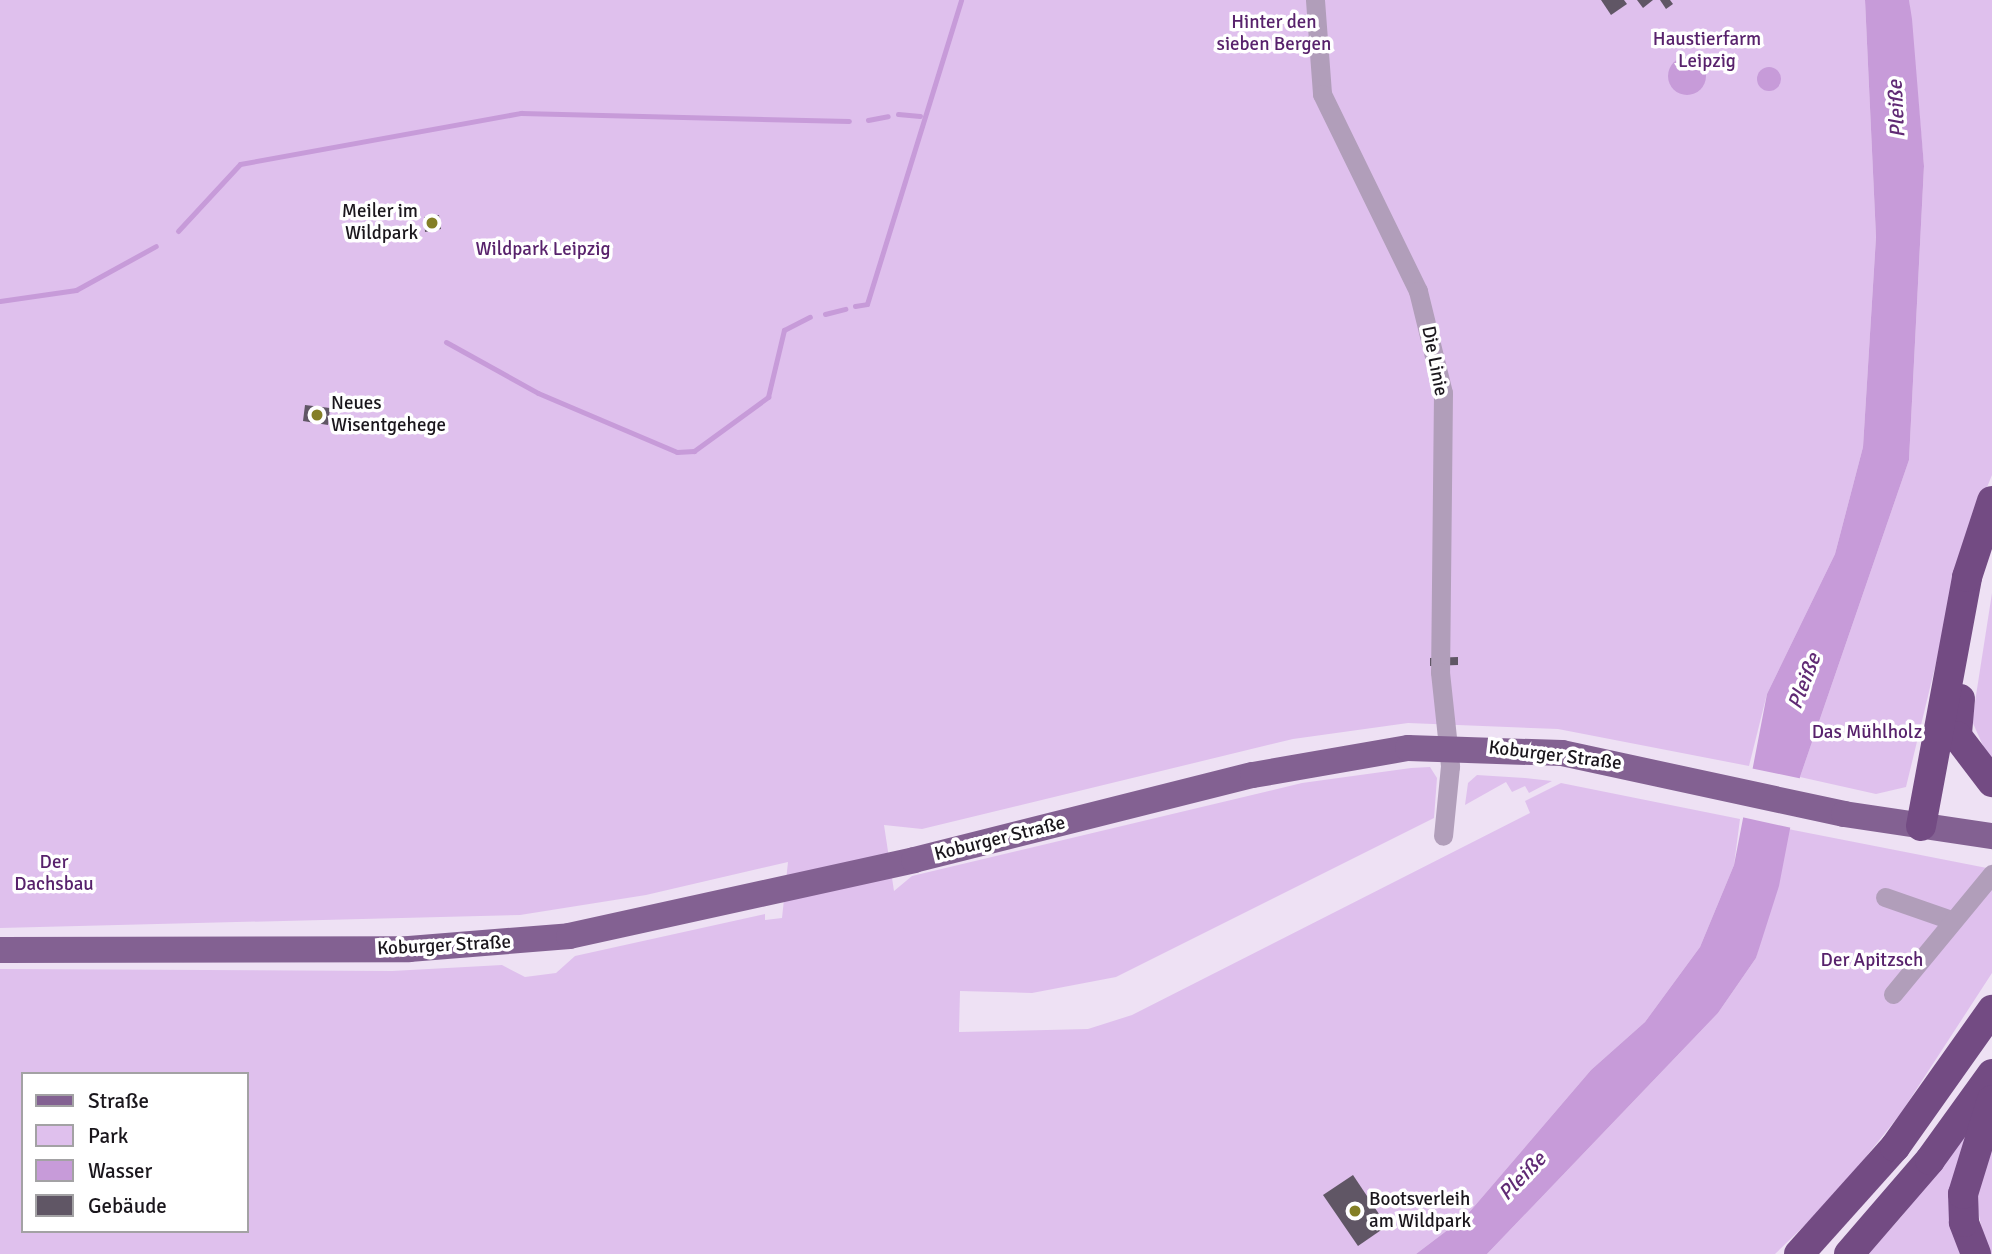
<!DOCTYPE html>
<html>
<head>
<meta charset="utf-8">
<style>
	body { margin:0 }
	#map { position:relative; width:1992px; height:1254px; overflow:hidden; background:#eee1f4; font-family:Signika,sans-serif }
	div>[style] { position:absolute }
	.green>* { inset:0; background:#dfc0ed }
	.water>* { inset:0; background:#c79bd9 }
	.round { border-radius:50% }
	.pier>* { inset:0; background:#eee1f4 }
	.stream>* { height:5px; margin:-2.5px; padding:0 2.5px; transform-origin:2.5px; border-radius:2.5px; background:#c79bd9 }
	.building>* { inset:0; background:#605665 }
	.minor>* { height:19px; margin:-9.5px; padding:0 9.5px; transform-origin:9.5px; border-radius:9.5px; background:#b19eba }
	.major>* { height:26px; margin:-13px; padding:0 13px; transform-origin:13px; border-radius:13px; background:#836192 }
	.highway>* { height:30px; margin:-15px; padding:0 15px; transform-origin:15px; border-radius:15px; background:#734b83 }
	.dots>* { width:19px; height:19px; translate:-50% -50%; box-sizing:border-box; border:4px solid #fff; border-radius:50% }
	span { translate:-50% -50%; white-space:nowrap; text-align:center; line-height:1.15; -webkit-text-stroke:7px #fff; paint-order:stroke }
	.park-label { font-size:19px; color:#58226c }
	.poi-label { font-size:19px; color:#1a161c }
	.right { translate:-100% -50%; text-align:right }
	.left { translate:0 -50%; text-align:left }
	.street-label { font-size:19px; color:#1a161c }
	.water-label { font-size:21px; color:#602a74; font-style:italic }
	.legend { position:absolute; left:21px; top:1072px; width:228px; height:161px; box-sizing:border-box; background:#fff; border:2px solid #a3a2a4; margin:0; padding:9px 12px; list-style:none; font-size:21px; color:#1a161c }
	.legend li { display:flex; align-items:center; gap:14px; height:35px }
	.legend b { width:35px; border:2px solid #a3a2a4 }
</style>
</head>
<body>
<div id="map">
	<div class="green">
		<div style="clip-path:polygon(evenodd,0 0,1865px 0,1876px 237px,1863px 447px,1835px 554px,1767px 694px,1749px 766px,1558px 729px,1408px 723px,1293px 739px,922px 829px,884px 825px,894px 891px,912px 876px,1302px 783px,1411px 768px,1430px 767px,1437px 778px,1434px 818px,1116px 977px,1032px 993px,960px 991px,959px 1032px,1088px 1029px,1132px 1015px,1530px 813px,1525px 801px,1561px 783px,1740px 819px,1734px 865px,1700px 947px,1645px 1022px,1591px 1070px,1466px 1216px,1416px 1254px,0 1254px,0 969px,392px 971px,502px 965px,525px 977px,556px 973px,575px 956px,765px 914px,765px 920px,782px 918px,788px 862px,646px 895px,520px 915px,0 928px,0 0,23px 1074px,247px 1074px,247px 1231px,23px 1231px,23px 1074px)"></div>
		<div style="clip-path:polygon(1909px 0,1992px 0,1992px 475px,1966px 539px,1906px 787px,1876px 794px,1800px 777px,1909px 460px,1924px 166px)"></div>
		<div style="clip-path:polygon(1992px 593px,1992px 766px,1972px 721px)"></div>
		<div style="clip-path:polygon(1477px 775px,1525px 778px,1552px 781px,1529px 793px,1525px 786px,1512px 792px,1506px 782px,1465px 805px,1468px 783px)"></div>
		<div style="clip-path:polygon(1788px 829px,1992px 869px,1992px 973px,1901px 1113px,1833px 1198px,1775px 1254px,1487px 1254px,1718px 1013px,1756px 958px)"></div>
		<div style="clip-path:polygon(1966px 1135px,1965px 1254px,1868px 1254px,1901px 1217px)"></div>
		<div style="clip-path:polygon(1992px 1135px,1992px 1254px,1987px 1254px,1976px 1201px)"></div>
	</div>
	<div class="water">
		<div style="clip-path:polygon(1865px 0,1909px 0,1912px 19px,1924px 166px,1909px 460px,1800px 777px,1779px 886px,1756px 958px,1718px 1013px,1487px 1254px,1416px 1254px,1466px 1216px,1591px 1070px,1645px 1022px,1700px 947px,1734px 865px,1767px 694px,1835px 554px,1863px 447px,1876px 237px)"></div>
		<div class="round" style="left:1668px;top:57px;width:38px;height:38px"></div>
		<div class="round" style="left:1757px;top:67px;width:24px;height:24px"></div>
	</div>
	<div class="pier">
		<div style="clip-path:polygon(1745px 767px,1803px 779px,1792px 828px,1737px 816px)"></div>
	</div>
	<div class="stream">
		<div style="left:898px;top:114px;width:22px;rotate:5deg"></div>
		<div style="left:868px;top:120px;width:20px;rotate:-11deg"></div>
		<div style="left:178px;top:231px;width:91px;rotate:-47.2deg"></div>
		<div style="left:240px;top:164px;width:286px;rotate:-10.3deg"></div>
		<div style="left:521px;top:113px;width:328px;rotate:1.4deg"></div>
		<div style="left:0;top:301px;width:77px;rotate:-8.2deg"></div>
		<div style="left:76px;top:290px;width:91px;rotate:-28.8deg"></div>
		<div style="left:855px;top:306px;width:12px;rotate:-9deg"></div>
		<div style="left:867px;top:304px;width:318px;rotate:-72.8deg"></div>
		<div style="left:825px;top:314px;width:21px;rotate:-14deg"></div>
		<div style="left:446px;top:342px;width:105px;rotate:29deg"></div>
		<div style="left:538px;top:393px;width:151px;rotate:23deg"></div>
		<div style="left:677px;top:452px;width:17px;rotate:-3deg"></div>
		<div style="left:694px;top:451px;width:92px;rotate:-36.1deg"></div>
		<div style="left:768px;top:397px;width:69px;rotate:-76.6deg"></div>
		<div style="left:784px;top:330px;width:29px;rotate:-27deg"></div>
	</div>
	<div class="building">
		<div style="clip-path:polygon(1601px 0,1624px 0,1627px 4px,1611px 15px)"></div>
		<div style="clip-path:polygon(1637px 0,1653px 0,1643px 8px)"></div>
		<div style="clip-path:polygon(1660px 0,1670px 0,1673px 4px,1666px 9px)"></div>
		<div style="clip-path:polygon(439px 215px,441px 229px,425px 232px,424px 217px)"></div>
		<div style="clip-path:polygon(305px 405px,330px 408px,328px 425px,303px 421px)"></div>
		<div style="clip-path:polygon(1458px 657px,1458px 665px,1430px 666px,1430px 658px)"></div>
		<div style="clip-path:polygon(1353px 1175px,1387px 1226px,1358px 1246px,1323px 1195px)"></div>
	</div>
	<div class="minor">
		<div style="left:1315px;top:0;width:94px;rotate:85.7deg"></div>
		<div style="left:1322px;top:94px;width:219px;rotate:64deg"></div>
		<div style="left:1418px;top:291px;width:105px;rotate:76.2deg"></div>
		<div style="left:1443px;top:393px;width:279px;rotate:90.6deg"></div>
		<div style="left:1440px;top:672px;width:95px;rotate:83.9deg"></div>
		<div style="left:1450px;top:766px;width:70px;rotate:95.7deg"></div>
		<div style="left:1885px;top:897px;width:70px;rotate:19.2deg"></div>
		<div style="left:1893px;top:994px;width:156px;rotate:-50.5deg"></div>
	</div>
	<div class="major">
		<div style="left:0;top:950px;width:409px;rotate:-0.1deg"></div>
		<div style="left:409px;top:949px;width:161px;rotate:-4.6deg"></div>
		<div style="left:569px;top:936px;width:353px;rotate:-12.4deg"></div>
		<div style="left:914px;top:860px;width:349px;rotate:-14.1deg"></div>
		<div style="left:1253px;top:775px;width:157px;rotate:-9.9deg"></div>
		<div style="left:1408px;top:748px;width:154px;rotate:1.9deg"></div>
		<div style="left:1562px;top:753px;width:289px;rotate:12.2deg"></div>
		<div style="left:1844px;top:814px;width:150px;rotate:8.5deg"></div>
	</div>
	<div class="highway">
		<div style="left:1960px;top:699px;width:37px;rotate:95deg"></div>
		<div style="left:1957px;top:736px;width:58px;rotate:52.7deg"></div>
		<div style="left:1921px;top:826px;width:253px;rotate:-79.5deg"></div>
		<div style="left:1967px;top:577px;width:80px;rotate:-71.8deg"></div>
		<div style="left:1799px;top:1254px;width:144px;rotate:-48.1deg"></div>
		<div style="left:1895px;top:1147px;width:168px;rotate:-54.7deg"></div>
		<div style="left:1849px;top:1254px;width:124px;rotate:-49.2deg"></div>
		<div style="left:1930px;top:1160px;width:106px;rotate:-54.2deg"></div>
		<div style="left:1976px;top:1254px;width:34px;rotate:-111deg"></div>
		<div style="left:1964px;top:1222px;width:28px;rotate:-92deg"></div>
		<div style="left:1963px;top:1194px;width:98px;rotate:-72.9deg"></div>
	</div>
	<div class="dots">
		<div style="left:432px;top:223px;background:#847f26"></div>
		<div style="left:317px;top:415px;background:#847f26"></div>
		<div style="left:1355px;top:1211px;background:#847f26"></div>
	</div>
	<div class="park-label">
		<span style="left:1274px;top:34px">Hinter den<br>sieben Bergen</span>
		<span style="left:1707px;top:51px">Haustierfarm<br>Leipzig</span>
		<span style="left:543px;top:250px">Wildpark Leipzig</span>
		<span style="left:1867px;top:733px">Das Mühlholz</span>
		<span style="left:54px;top:874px">Der<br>Dachsbau</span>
		<span style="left:1872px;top:961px">Der Apitzsch</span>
	</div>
	<div class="poi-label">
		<span class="right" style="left:418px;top:223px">Meiler im<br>Wildpark</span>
		<span class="left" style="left:331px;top:415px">Neues<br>Wisentgehege</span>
		<span class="left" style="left:1369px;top:1211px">Bootsverleih<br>am Wildpark</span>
	</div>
	<div class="street-label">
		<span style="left:1434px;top:361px;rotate:79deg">Die Linie</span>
		<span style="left:1555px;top:756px;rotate:7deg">Koburger Straße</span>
		<span style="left:1000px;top:839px;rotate:-14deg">Koburger Straße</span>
		<span style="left:444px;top:946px;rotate:-3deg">Koburger Straße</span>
	</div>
	<div class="water-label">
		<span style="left:1896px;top:109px;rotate:-93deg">Pleiße</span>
		<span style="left:1804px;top:681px;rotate:-69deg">Pleiße</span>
		<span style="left:1522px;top:1176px;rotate:-46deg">Pleiße</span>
	</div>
	<ul class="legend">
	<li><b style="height:9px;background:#836192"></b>Straße</li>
	<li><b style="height:19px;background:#dfc0ed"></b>Park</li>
	<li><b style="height:19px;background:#c79bd9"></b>Wasser</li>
	<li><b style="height:19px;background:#605665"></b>Gebäude</li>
	</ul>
</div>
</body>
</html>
